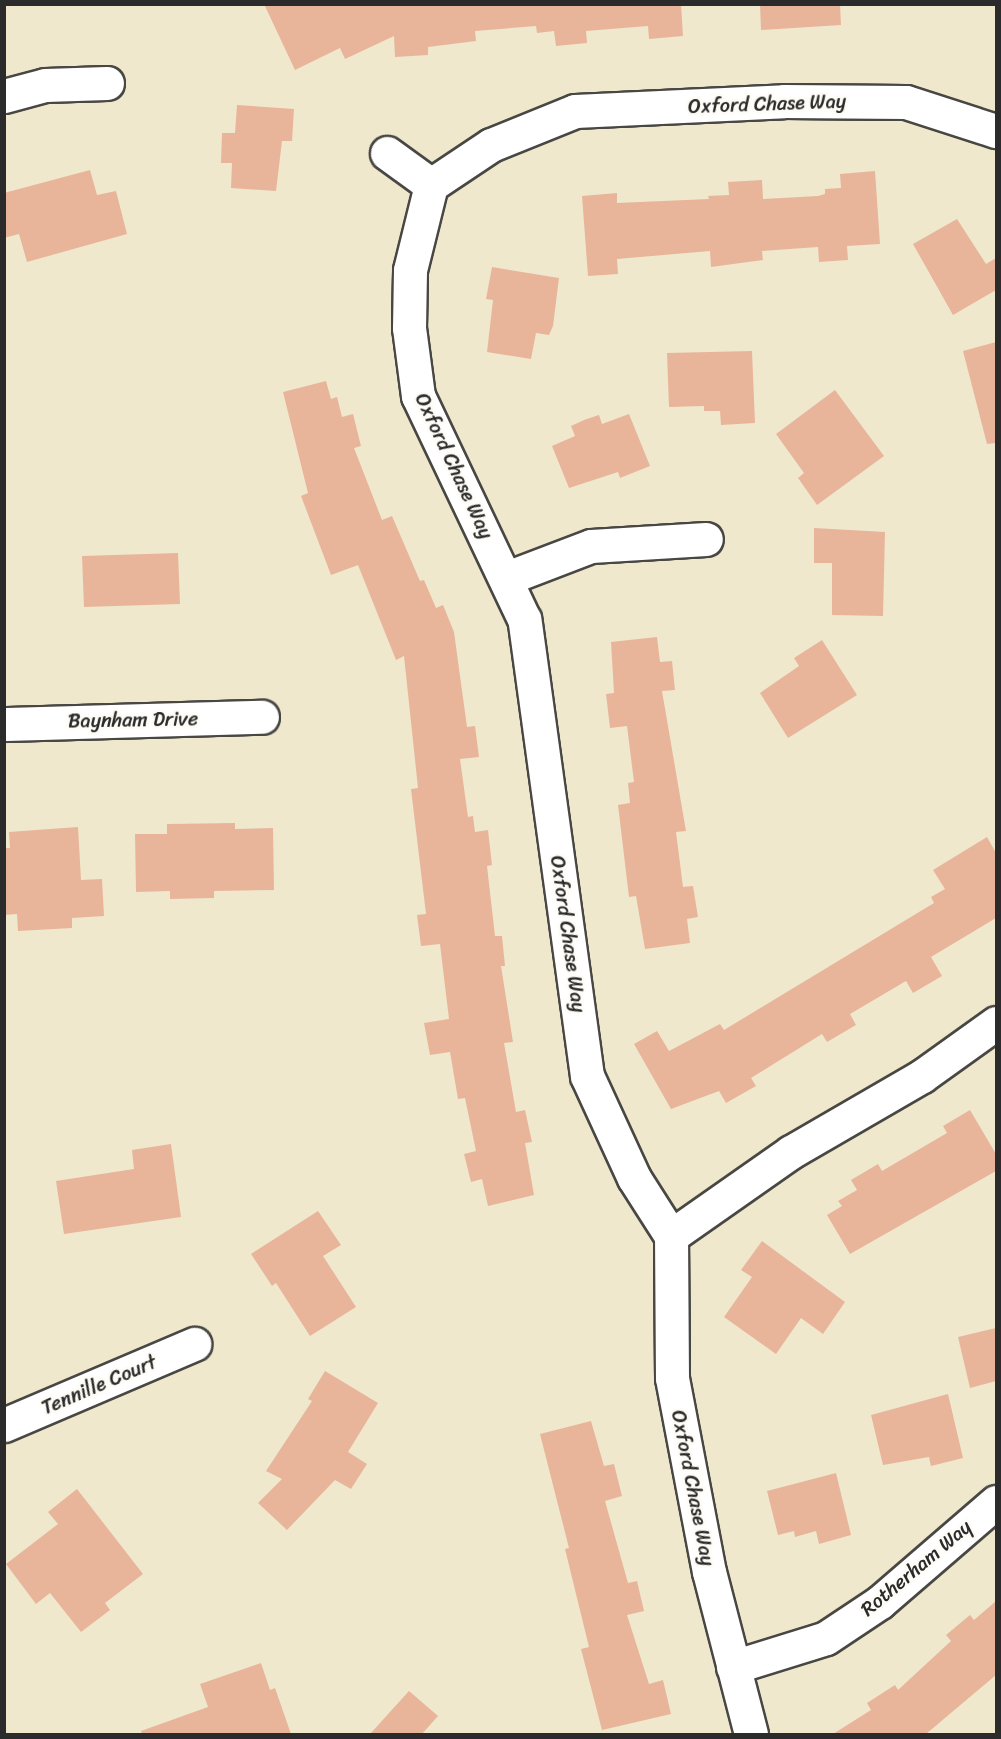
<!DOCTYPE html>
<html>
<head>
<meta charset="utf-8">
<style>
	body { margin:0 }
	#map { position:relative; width:1001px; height:1739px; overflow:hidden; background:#efe8cd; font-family:Sriracha,sans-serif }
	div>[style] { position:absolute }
	.building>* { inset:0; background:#e8b59b }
	.roads { filter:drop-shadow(2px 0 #484743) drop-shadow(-2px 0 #484743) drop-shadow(0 2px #484743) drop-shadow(0 -2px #484743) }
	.minor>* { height:33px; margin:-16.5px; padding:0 16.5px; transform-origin:16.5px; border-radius:16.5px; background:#fff }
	span { translate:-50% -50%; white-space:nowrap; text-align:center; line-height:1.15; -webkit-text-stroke:6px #fdfcf7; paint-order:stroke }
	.street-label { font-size:20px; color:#2b2b2b }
	.frame { position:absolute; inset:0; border:6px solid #2b2b2b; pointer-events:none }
</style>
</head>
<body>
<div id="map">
	<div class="building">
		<div style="clip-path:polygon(264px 4px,681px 4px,683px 36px,649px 39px,648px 26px,586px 31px,587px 43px,556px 46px,554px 31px,537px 33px,536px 26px,475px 31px,476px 41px,428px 47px,428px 55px,395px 57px,394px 36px,345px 59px,340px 48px,295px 70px)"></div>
		<div style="clip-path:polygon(760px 4px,840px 4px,841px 25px,761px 30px)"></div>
		<div style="clip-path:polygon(237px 105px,294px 109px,292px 141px,282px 141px,276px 191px,231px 188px,232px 163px,221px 163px,222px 133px,235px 133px)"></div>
		<div style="clip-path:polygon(90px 170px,97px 195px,116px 191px,127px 234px,27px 262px,19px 234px,4px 238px,4px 193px)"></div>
		<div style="clip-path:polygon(875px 171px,880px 244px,847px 246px,848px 260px,819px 262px,818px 247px,762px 251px,763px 260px,711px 267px,710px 251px,617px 259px,618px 274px,588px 276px,582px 196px,617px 193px,617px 203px,709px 199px,708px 196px,729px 195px,728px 182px,762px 180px,763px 199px,818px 196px,825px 194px,825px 189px,841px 188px,840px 174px)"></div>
		<div style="clip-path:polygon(957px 219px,986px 264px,996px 258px,996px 290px,953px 315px,913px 244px)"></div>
		<div style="clip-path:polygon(492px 267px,559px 278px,553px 326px,549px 335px,536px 333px,531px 359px,487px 352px,493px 300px,486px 299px)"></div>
		<div style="clip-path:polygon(996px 342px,996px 443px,987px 444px,963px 351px)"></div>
		<div style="clip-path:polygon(752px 351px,755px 423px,721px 425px,720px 411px,704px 411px,704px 406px,669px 407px,667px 353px)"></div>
		<div style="clip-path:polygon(326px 381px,331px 399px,337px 397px,342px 417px,353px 414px,361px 446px,354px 448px,382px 520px,392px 516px,420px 581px,424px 580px,436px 608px,443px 605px,454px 632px,467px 727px,475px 726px,479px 757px,460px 759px,468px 817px,473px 816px,475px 832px,488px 830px,492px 865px,487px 866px,495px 936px,502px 936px,505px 966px,501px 966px,513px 1042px,504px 1043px,516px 1112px,525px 1110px,532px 1142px,525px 1143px,534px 1195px,488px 1206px,482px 1179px,471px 1182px,464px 1154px,476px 1151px,465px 1098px,458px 1099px,450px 1052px,430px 1055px,424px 1023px,449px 1019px,440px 944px,421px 946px,417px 915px,426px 914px,411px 789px,418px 788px,404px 656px,396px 660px,358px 565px,331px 575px,301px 496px,308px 493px,283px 392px)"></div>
		<div style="clip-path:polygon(835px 390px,884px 456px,817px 505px,798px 478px,804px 473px,776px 434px)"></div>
		<div style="clip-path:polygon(629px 414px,650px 466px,620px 478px,618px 472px,569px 488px,552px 446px,575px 436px,571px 426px,584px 420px,599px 415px,602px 424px)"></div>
		<div style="clip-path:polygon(814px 528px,885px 532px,883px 616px,832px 615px,832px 563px,814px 563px)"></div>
		<div style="clip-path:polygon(178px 553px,180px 604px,84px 607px,82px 556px)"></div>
		<div style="clip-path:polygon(657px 637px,660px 662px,672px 661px,675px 690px,662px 691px,686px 831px,676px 832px,683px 887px,693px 886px,698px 917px,687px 919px,690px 943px,645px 949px,636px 896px,629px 897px,618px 805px,630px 803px,628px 783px,634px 782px,627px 726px,610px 728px,606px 694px,614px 693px,611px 642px)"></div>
		<div style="clip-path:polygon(822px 640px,857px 695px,788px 738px,760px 693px,799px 666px,794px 658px)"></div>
		<div style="clip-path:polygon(235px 823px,235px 829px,273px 828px,274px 890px,214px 891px,214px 898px,170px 899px,170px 891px,136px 892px,135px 834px,167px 834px,167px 824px)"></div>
		<div style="clip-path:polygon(78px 827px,81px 880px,102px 879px,104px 916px,72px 918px,72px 928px,18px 931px,17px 914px,4px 915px,4px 848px,10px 848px,9px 832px)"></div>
		<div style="clip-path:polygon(987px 837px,996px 853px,996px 918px,931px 957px,942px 976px,913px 993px,906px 981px,850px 1014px,856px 1025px,827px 1042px,822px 1034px,751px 1078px,756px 1086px,726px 1103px,719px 1091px,671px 1109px,634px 1044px,657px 1031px,669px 1051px,720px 1024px,724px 1030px,934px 903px,931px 897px,945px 889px,933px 870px)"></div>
		<div style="clip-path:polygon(970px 1110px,996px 1154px,996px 1171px,850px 1254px,827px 1215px,842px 1206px,838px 1201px,857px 1190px,851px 1180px,878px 1164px,882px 1171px,947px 1133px,943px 1126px)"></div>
		<div style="clip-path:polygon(171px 1144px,181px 1217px,64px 1234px,56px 1181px,134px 1169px,132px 1150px)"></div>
		<div style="clip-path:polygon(318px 1211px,341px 1245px,323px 1256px,356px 1307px,310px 1336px,276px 1283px,272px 1286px,251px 1254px)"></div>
		<div style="clip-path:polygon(762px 1241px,845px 1302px,823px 1334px,801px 1318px,776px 1354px,724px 1317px,752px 1277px,741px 1270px)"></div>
		<div style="clip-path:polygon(996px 1328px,996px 1381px,970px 1388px,958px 1337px)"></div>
		<div style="clip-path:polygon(325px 1371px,378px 1403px,348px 1452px,367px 1464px,351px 1489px,335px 1480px,287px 1530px,258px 1503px,282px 1479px,266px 1471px,312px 1401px,308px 1399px)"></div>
		<div style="clip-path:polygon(948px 1394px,963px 1458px,931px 1466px,929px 1457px,883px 1465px,871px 1415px)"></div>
		<div style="clip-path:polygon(591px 1421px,604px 1466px,614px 1464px,622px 1496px,605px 1501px,628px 1583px,637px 1581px,644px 1611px,627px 1615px,649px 1684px,663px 1680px,671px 1714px,602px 1730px,581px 1649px,589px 1647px,565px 1549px,569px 1548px,540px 1434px)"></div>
		<div style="clip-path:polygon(836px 1473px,851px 1535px,819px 1544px,816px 1531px,795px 1537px,794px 1531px,778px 1535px,767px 1491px)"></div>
		<div style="clip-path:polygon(77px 1489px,143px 1574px,105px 1603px,110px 1610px,81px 1632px,50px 1593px,36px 1604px,6px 1564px,58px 1524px,48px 1512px)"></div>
		<div style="clip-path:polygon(996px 1601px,996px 1675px,926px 1734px,833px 1734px,871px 1710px,867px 1703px,895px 1685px,898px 1690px,951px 1641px,946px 1635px,970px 1615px,974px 1620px)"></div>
		<div style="clip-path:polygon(261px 1663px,270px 1690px,275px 1688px,291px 1734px,142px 1734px,141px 1731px,208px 1707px,200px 1684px)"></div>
		<div style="clip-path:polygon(409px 1691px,438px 1716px,422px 1734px,370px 1734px)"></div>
	</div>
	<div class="roads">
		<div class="minor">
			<div style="left:4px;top:96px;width:42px;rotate:-15deg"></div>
			<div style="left:45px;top:85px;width:62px;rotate:-1.8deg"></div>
			<div style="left:387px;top:153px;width:54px;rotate:36deg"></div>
			<div style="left:507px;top:578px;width:90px;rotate:-20.9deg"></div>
			<div style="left:591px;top:546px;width:115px;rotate:-3.5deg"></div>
			<div style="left:4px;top:724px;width:258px;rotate:-1.6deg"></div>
			<div style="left:671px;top:1236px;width:146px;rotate:-35deg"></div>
			<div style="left:791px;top:1152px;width:151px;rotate:-30.1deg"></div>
			<div style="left:922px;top:1076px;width:91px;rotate:-35.6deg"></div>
			<div style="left:4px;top:1425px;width:207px;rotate:-23.1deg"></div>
			<div style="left:733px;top:1667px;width:97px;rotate:-17.3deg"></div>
			<div style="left:826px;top:1638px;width:65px;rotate:-33.7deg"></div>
			<div style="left:880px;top:1602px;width:153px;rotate:-40.8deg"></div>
			<div style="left:751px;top:1734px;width:167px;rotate:-104.5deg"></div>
			<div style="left:709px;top:1572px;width:197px;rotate:-100.8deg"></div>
			<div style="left:672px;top:1378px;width:142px;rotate:-90.4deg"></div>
			<div style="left:671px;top:1236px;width:69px;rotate:-122.5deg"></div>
			<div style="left:634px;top:1178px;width:112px;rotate:-114.7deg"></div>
			<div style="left:587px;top:1076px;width:461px;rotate:-97.8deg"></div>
			<div style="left:524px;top:619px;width:247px;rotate:-115.4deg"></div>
			<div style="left:418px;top:396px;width:69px;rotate:-97.5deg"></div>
			<div style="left:409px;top:328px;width:58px;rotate:-89deg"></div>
			<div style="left:410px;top:270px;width:88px;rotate:-76.1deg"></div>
			<div style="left:431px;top:185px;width:72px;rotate:-33.7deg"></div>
			<div style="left:491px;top:145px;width:91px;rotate:-22deg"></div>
			<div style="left:575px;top:111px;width:209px;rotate:-2.7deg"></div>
			<div style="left:784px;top:101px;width:122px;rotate:0.5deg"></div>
			<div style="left:906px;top:102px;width:95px;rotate:17.9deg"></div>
		</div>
	</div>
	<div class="street-label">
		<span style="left:767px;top:104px;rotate:-2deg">Oxford Chase Way</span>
		<span style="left:454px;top:466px;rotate:65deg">Oxford Chase Way</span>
		<span style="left:133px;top:720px;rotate:-1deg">Baynham Drive</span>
		<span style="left:568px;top:934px;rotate:82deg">Oxford Chase Way</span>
		<span style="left:99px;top:1385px;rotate:-23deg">Tennille Court</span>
		<span style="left:693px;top:1488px;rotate:79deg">Oxford Chase Way</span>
		<span style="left:916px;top:1568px;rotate:-40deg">Rotherham Way</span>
	</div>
	<div class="frame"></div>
</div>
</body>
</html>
